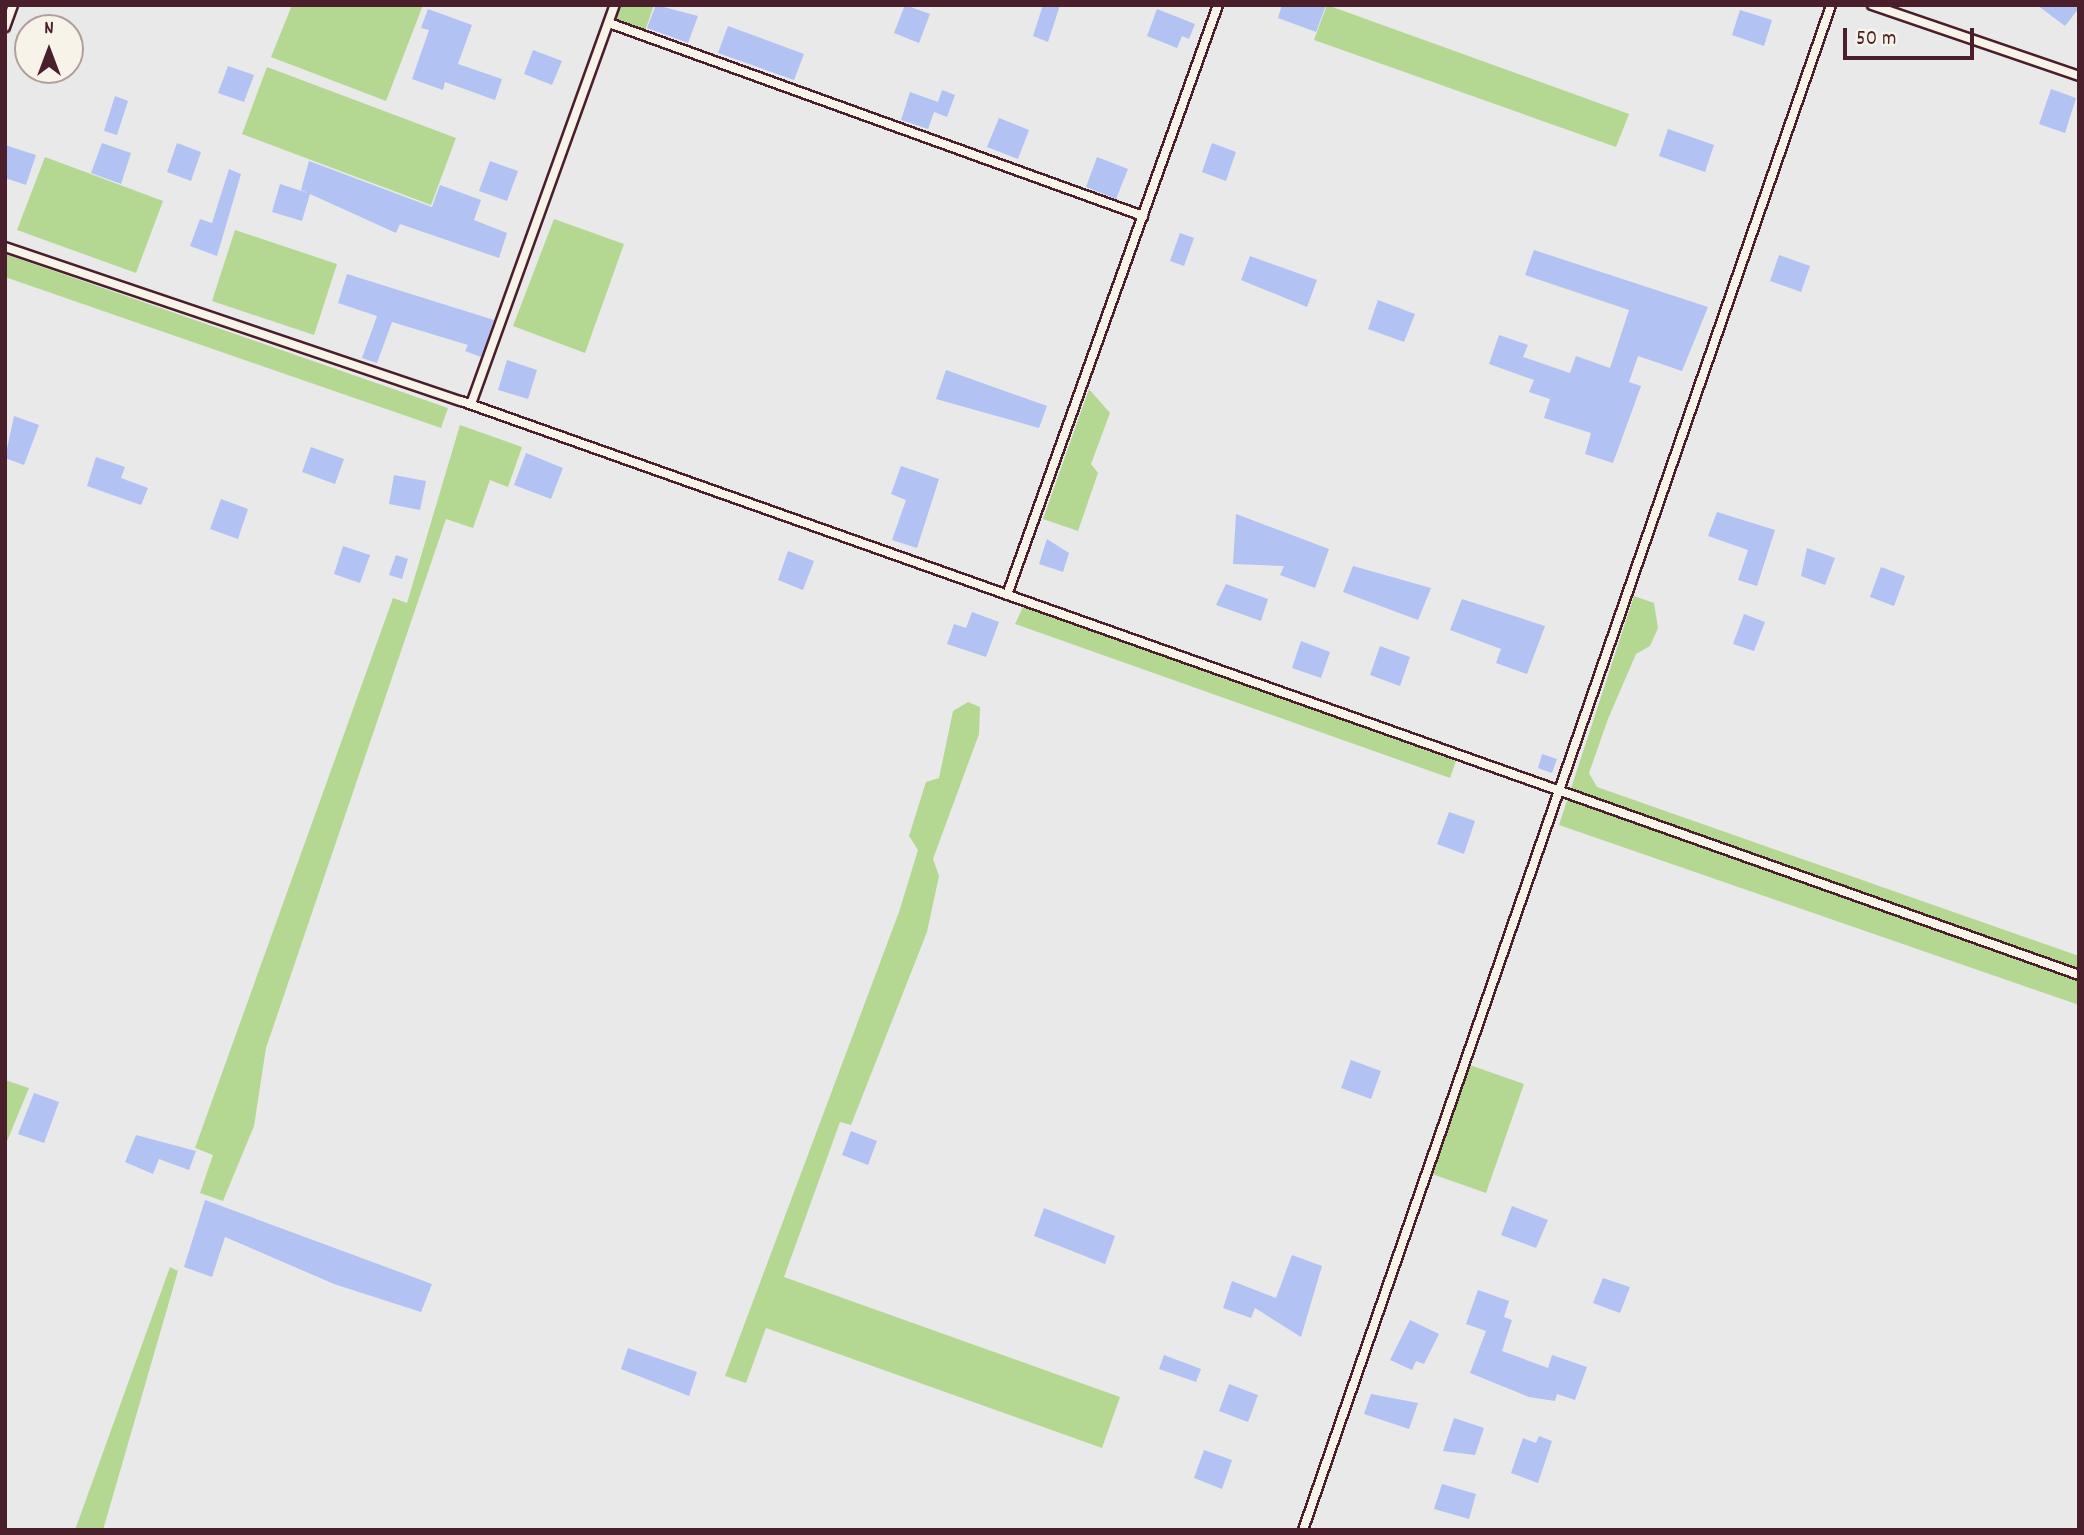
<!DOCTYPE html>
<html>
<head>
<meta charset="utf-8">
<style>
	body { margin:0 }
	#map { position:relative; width:2084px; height:1535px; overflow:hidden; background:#e9e9ea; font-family:Dekko,sans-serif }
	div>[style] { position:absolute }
	.green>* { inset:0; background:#b4d892 }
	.building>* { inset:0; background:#b2c3f3 }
	.roads { filter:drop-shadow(2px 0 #4a1f2b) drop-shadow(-2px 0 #4a1f2b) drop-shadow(0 2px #4a1f2b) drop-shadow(0 -2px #4a1f2b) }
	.service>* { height:8px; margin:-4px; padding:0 4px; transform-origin:4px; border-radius:4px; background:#f7f3e8 }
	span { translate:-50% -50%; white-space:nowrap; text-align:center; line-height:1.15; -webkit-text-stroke:6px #f7f3e8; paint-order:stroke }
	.frame { position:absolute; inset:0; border:7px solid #4a1f2b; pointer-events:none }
	.north { position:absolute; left:14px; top:14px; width:70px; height:70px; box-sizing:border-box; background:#f7f3e8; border:2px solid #b29e9c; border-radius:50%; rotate:0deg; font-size:19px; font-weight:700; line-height:28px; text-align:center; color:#4a1f2b }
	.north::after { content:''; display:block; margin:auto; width:24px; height:32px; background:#4a1f2b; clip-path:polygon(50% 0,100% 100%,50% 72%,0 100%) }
	.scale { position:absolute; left:1843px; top:28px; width:131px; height:32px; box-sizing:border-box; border:4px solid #4a1f2b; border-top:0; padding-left:9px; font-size:21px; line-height:24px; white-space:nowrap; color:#4a1f2b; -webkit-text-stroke:5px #f7f3e8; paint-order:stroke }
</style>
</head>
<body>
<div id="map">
	<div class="green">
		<div style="clip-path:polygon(292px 5px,423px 5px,386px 101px,271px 57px)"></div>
		<div style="clip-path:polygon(621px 5px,654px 5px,645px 31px,615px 19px)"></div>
		<div style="clip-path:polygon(1327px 5px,1629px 114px,1616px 147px,1314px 40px)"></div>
		<div style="clip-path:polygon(267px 67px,456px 138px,431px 205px,242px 134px)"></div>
		<div style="clip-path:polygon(45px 157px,163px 201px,136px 273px,17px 230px)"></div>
		<div style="clip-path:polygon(554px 219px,624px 244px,585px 353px,513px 326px)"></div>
		<div style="clip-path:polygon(235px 230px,337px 264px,314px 335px,212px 301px)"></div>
		<div style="clip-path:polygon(5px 254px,448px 408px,441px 428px,5px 277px)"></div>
		<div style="clip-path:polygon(1089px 389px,1110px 413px,1091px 464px,1098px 473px,1078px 531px,1043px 519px)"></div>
		<div style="clip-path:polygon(460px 425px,522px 447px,508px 487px,490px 480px,473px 528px,446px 519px,266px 1048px,254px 1126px,223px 1201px,200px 1193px,213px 1155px,195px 1148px,393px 598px,407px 603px)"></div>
		<div style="clip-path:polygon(1634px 596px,1654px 603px,1658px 628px,1650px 646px,1636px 654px,1608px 719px,1589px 773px,1597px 787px,2079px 956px,2079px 1005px,1559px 825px)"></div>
		<div style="clip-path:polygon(1023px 607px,1456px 761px,1450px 778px,1015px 624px)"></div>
		<div style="clip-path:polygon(968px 702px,980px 707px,979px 734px,933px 859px,939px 876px,927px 932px,851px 1125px,840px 1122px,784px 1277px,1120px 1397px,1102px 1448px,766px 1328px,746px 1383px,725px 1376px,899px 912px,918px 850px,909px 836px,926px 782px,939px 778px,953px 711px)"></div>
		<div style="clip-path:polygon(1470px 1065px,1524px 1084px,1486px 1193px,1432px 1174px)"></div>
		<div style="clip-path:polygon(5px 1080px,29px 1088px,5px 1146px)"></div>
		<div style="clip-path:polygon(170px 1267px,178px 1271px,103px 1530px,75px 1530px)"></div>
	</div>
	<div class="building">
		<div style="clip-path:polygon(656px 5px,698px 16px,688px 43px,647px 28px)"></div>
		<div style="clip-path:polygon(905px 5px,930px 14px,919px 43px,894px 33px)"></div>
		<div style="clip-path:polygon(1043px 5px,1060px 5px,1048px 42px,1033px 36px)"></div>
		<div style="clip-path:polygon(1282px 5px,1326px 5px,1316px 32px,1278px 18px)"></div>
		<div style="clip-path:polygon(2037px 5px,2079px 5px,2079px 8px,2065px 26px)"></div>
		<div style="clip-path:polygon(428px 9px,472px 25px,458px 64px,502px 79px,495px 100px,445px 82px,443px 90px,412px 79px,429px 30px,421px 28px)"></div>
		<div style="clip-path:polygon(1157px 9px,1195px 24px,1189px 39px,1182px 36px,1177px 48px,1147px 36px)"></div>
		<div style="clip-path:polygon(1740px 10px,1772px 20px,1764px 46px,1732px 35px)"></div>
		<div style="clip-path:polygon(728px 26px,804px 54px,794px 80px,718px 53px)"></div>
		<div style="clip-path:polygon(533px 50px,562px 61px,552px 85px,524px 74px)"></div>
		<div style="clip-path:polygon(228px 66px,254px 75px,244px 102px,218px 93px)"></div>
		<div style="clip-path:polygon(2051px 89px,2076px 98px,2065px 133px,2039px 124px)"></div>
		<div style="clip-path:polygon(942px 90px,955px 95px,947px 117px,934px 112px,928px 129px,901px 120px,910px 92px,938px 102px)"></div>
		<div style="clip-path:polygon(115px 96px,128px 101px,117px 135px,104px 131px)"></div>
		<div style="clip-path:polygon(999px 118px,1029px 130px,1018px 159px,987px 147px)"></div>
		<div style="clip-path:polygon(1668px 129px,1714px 145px,1705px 172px,1659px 156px)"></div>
		<div style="clip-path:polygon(102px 143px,131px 153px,121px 184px,91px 173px)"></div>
		<div style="clip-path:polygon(177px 143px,201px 152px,191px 181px,167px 172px)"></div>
		<div style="clip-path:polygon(1212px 143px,1236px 152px,1226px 181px,1202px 172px)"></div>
		<div style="clip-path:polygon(5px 145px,36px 155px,26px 185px,5px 178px)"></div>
		<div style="clip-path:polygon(1097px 157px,1128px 169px,1116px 199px,1086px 187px)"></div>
		<div style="clip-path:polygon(309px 161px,432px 207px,440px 185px,481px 200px,474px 220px,507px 233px,499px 258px,400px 224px,396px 233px,310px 194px,302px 221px,272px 212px,280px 184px,308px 193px,301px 190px)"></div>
		<div style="clip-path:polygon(490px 161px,518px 171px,507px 201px,479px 191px)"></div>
		<div style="clip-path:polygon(229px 169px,241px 174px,217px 256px,190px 246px,200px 219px,212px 223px)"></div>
		<div style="clip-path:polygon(1180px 233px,1194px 238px,1184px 266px,1170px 261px)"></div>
		<div style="clip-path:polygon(1534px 250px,1708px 307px,1682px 371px,1638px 356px,1629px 382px,1641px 386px,1613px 463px,1585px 454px,1591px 433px,1544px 418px,1550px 399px,1529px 392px,1534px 380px,1489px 364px,1499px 335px,1528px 345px,1523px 357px,1570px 373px,1576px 356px,1610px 368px,1629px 310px,1525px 275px)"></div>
		<div style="clip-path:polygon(1779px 255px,1810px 266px,1801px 292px,1770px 281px)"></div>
		<div style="clip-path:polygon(1250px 256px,1317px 280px,1307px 307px,1241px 280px)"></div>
		<div style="clip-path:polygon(347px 274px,494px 320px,481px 357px,465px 351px,468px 345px,392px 322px,377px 363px,362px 358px,377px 316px,338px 303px)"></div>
		<div style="clip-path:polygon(1378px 300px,1415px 314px,1404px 342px,1368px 329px)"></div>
		<div style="clip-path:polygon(507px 360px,537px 370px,528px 399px,498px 390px)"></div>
		<div style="clip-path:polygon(946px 370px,1047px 406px,1039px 428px,936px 399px)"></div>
		<div style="clip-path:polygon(14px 416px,39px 425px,24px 465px,5px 458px)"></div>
		<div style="clip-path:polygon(311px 447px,344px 459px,335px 484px,302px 472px)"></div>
		<div style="clip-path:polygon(526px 453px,563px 468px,551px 499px,514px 485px)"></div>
		<div style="clip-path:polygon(96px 457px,125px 467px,121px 478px,148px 488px,141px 505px,87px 486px)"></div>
		<div style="clip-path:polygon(901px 466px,939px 479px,917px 548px,892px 540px,906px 500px,891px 494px)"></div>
		<div style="clip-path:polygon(394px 475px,426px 481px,420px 510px,389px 504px)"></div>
		<div style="clip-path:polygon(221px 499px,248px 509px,238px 539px,210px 529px)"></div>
		<div style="clip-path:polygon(1717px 512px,1775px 530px,1757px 586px,1738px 580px,1748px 550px,1708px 536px)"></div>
		<div style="clip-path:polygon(1236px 514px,1329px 549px,1315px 588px,1280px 575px,1284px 566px,1233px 564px)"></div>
		<div style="clip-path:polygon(1047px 539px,1069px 553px,1063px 572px,1039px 564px)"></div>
		<div style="clip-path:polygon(343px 546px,370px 555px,360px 583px,334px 574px)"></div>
		<div style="clip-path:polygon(1807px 548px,1835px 558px,1825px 585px,1801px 576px)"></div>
		<div style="clip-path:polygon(788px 551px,814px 561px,803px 590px,778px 580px)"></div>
		<div style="clip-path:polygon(396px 555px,408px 559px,402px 579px,389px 575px)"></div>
		<div style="clip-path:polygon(1353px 566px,1431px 588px,1418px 620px,1343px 592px)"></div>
		<div style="clip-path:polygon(1881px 567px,1905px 576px,1894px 606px,1870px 597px)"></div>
		<div style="clip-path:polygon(1226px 584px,1268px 599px,1261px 621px,1216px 605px)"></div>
		<div style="clip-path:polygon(1462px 599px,1545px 626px,1527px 674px,1496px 663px,1501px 649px,1450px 630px)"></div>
		<div style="clip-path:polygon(972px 612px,999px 622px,986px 657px,947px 644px,954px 624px,966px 628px)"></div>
		<div style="clip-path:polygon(1744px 614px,1765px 622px,1754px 651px,1733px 644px)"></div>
		<div style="clip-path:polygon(1301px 641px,1330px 652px,1321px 678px,1292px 668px)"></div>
		<div style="clip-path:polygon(1380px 646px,1410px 657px,1400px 686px,1370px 675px)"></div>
		<div style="clip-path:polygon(1542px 754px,1557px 759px,1552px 773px,1538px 768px)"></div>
		<div style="clip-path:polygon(1449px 812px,1475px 821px,1464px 854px,1437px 844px)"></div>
		<div style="clip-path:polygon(1351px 1060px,1381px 1071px,1371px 1099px,1341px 1088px)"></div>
		<div style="clip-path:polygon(34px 1093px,59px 1102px,44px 1143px,18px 1134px)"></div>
		<div style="clip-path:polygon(851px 1131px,877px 1141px,868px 1165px,842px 1155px)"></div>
		<div style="clip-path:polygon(136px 1135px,196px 1151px,189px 1170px,159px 1159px,153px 1174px,125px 1162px)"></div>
		<div style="clip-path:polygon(205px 1200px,432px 1284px,421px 1312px,334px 1284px,225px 1237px,212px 1277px,184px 1267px)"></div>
		<div style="clip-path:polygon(1512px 1206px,1548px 1220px,1536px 1248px,1501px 1235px)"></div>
		<div style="clip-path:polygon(1044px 1208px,1115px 1236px,1105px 1264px,1034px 1236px)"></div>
		<div style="clip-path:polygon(1292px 1255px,1322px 1266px,1301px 1337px,1255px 1308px,1251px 1318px,1223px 1308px,1232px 1281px,1276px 1298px)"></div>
		<div style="clip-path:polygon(1603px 1278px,1630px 1287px,1620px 1313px,1593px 1303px)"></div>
		<div style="clip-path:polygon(1478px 1290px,1509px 1301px,1504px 1317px,1512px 1320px,1502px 1351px,1548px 1368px,1552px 1355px,1587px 1367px,1575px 1400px,1557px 1394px,1555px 1401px,1529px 1397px,1470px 1373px,1486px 1331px,1466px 1324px)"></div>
		<div style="clip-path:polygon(1410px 1320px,1439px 1334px,1424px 1364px,1416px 1361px,1412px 1370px,1390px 1360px)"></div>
		<div style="clip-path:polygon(628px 1348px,697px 1372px,689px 1396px,621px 1369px)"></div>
		<div style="clip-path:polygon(1164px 1355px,1201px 1369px,1196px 1382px,1159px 1369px)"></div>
		<div style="clip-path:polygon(1229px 1384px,1258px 1395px,1248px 1422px,1219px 1411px)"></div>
		<div style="clip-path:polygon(1371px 1394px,1418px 1403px,1409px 1429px,1364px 1414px)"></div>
		<div style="clip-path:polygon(1454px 1418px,1484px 1428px,1475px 1455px,1443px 1451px)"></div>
		<div style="clip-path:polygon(1539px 1436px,1552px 1441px,1538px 1483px,1511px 1473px,1523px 1438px,1536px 1443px)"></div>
		<div style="clip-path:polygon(1204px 1450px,1232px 1460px,1222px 1489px,1194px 1478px)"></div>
		<div style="clip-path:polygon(1442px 1484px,1476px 1494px,1469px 1519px,1434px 1509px)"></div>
	</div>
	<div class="roads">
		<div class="service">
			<div style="left:1872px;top:5px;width:219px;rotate:18.9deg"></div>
			<div style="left:609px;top:23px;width:568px;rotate:19.87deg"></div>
			<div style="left:5px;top:27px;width:23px;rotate:-70deg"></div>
			<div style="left:5px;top:247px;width:481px;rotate:18.7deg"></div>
			<div style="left:461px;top:401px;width:1717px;rotate:19.53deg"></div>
			<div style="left:471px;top:404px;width:424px;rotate:-70.2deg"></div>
			<div style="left:1007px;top:595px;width:627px;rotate:-70.32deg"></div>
			<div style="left:1303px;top:1530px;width:1614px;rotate:-70.9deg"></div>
		</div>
	</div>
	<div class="frame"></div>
	<div class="north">N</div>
	<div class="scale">50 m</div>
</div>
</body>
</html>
